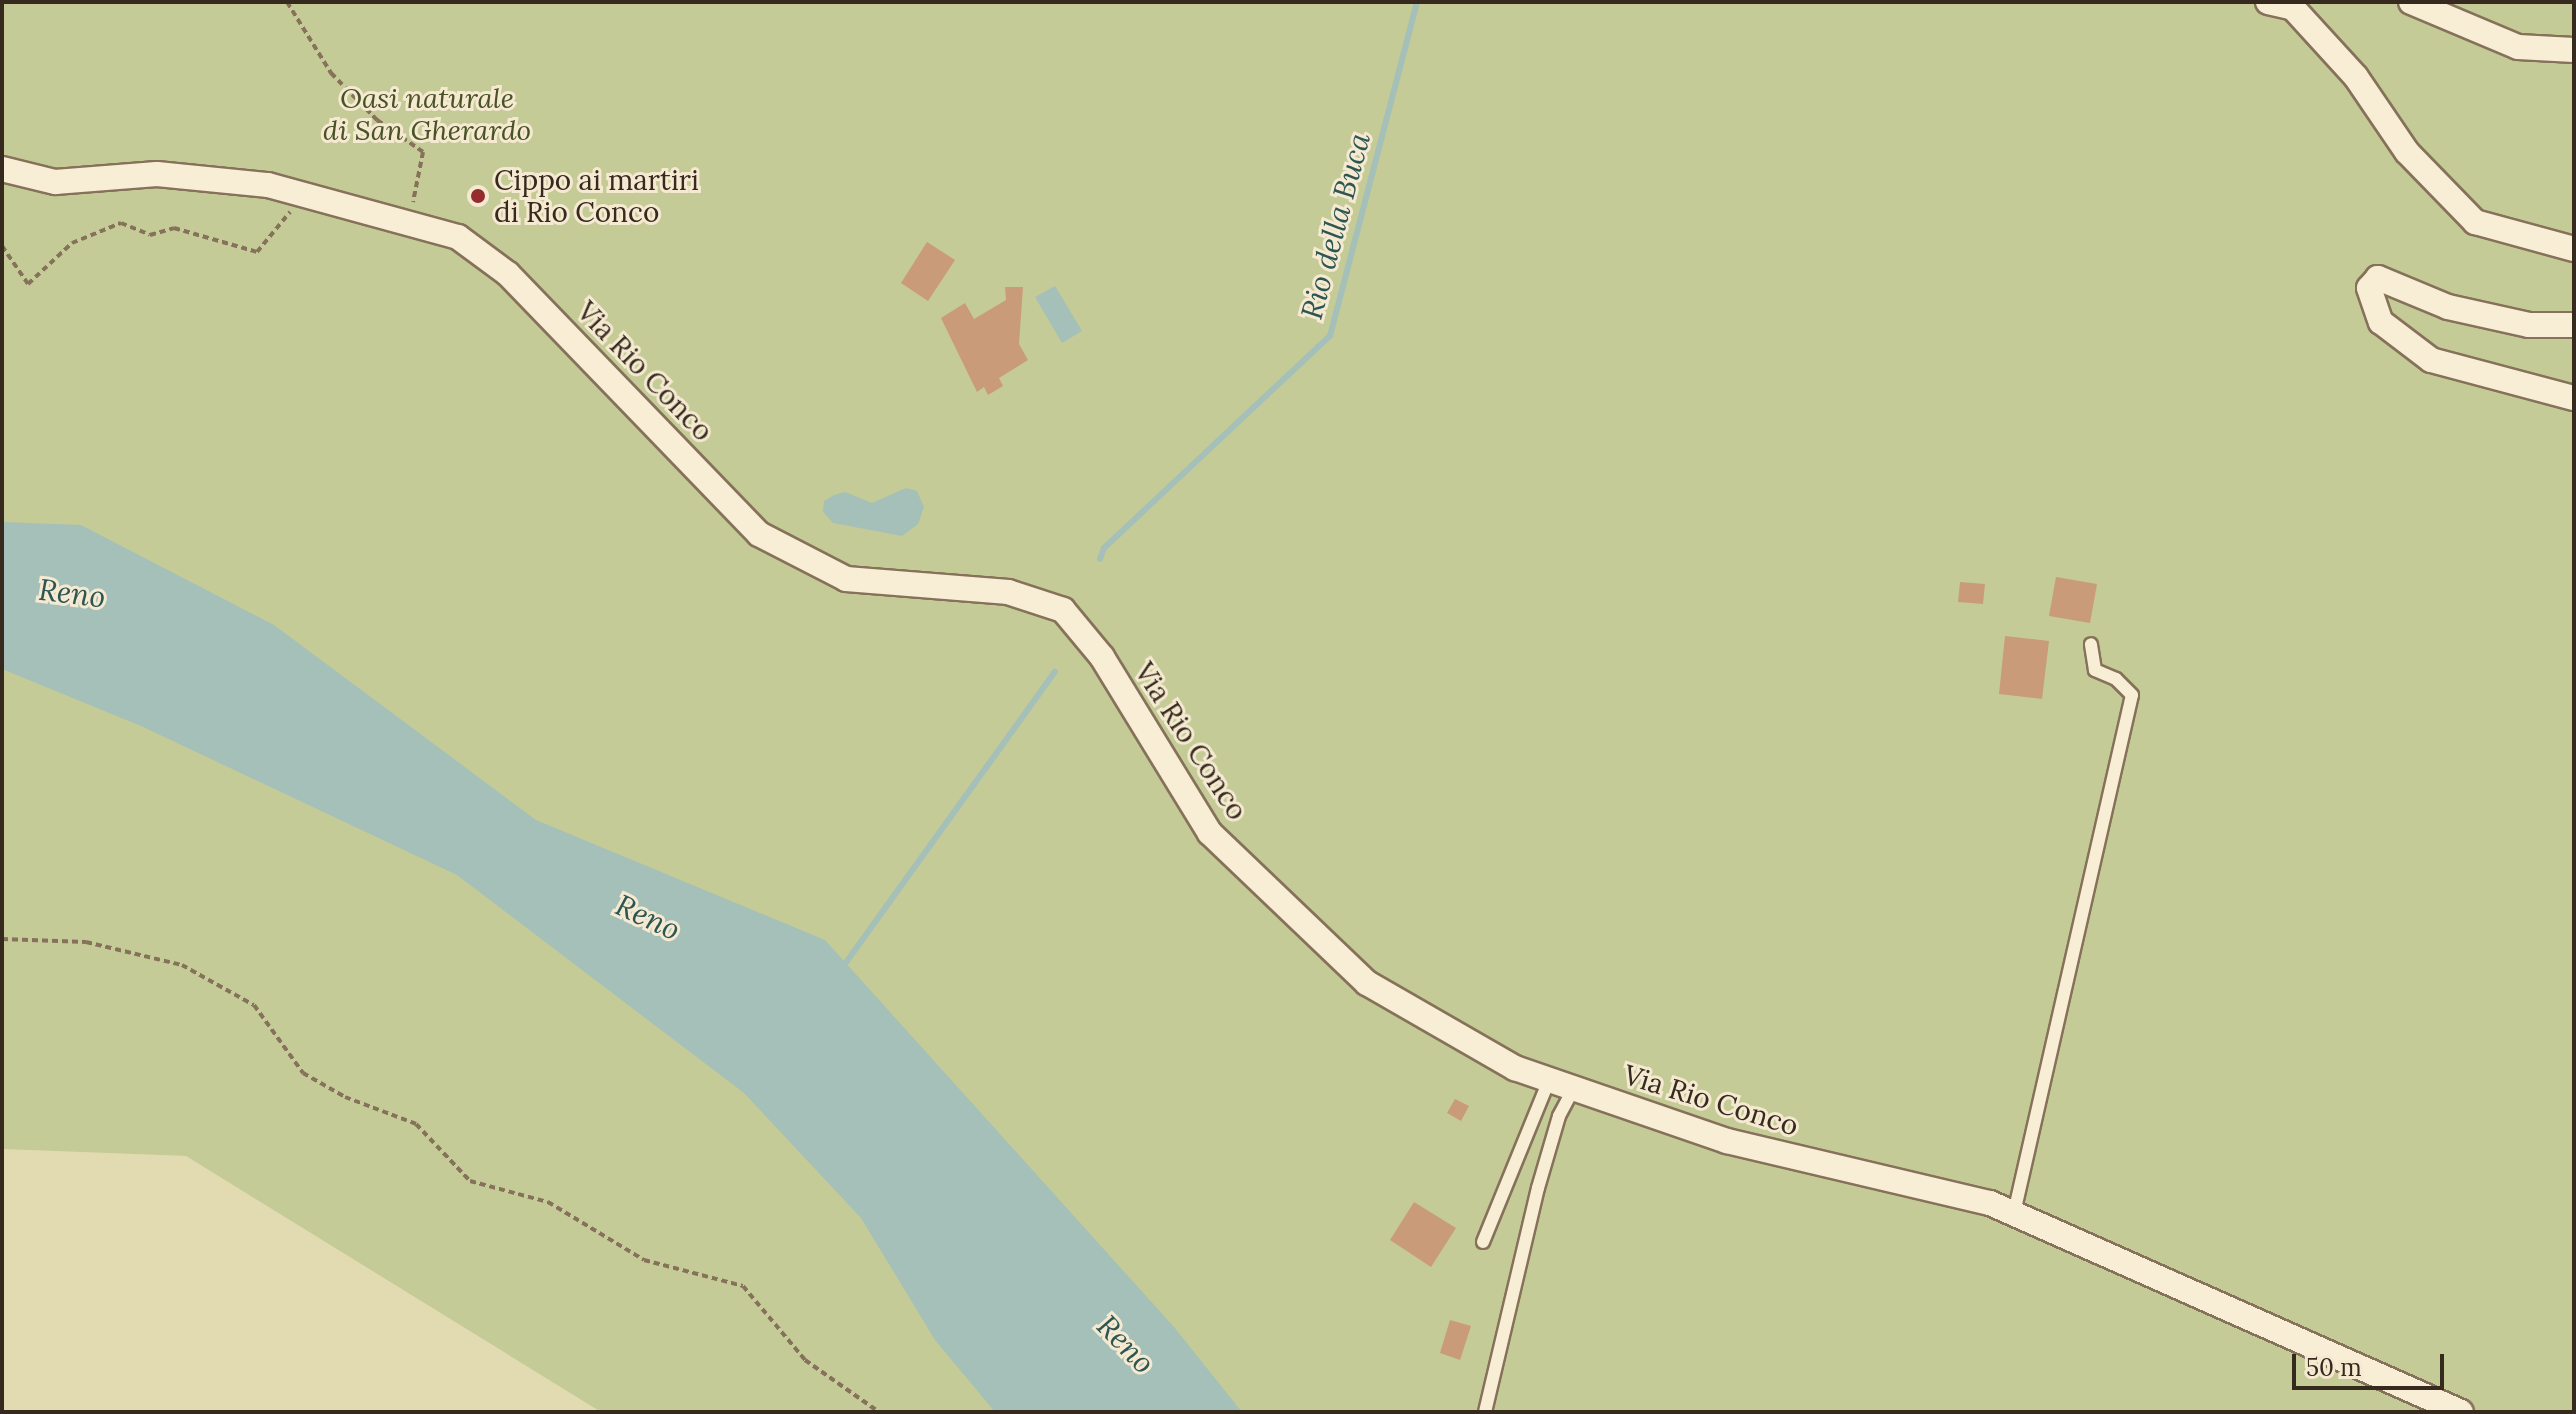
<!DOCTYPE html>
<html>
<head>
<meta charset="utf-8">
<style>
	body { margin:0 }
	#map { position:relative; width:2576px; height:1414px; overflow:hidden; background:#ede0c2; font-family:Lora,serif }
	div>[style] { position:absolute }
	.farmland>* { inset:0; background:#e2dab0 }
	.green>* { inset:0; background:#c4cb96 }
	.water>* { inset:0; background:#a4c0b8 }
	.stream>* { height:6px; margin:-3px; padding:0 3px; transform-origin:3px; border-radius:3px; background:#a4c0b8 }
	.building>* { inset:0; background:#ca9b79 }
	.path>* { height:4px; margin-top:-2px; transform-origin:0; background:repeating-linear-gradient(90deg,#86715a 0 6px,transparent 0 10px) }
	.roads { filter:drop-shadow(2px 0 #86715a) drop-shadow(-2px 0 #86715a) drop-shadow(0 2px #86715a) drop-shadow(0 -2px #86715a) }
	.service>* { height:12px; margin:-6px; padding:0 6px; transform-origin:6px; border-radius:6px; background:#f8eed5 }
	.minor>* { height:24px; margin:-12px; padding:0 12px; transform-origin:12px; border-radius:12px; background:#f8eed5 }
	.dots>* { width:22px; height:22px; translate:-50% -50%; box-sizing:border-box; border:4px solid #f5ead1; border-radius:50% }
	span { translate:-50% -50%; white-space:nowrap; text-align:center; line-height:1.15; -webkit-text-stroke:6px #f5ead1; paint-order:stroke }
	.park-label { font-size:28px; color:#475225; font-style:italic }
	.poi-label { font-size:28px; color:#362a1e }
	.left { translate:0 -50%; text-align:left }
	.street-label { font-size:28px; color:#362a1e }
	.water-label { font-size:30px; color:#2d5653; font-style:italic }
	.frame { position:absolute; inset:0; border:4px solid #362a1e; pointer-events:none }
	.scale { position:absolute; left:2292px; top:1354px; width:152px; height:36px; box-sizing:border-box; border:4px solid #362a1e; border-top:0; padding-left:10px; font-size:24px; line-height:28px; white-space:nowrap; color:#362a1e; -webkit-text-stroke:6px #f5ead1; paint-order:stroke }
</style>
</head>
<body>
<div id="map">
	<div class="farmland">
		<div style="clip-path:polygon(2px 1149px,186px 1156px,601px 1412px,2px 1412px)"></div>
	</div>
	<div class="green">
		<div style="clip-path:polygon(2px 2px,2574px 2px,2574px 1412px,601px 1412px,186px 1156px,2px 1149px)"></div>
	</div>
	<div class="water">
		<div style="clip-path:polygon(1055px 286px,1082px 331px,1062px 343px,1035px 297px)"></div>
		<div style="clip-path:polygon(906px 488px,917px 491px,924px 507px,918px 524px,902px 536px,833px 523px,823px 512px,824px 501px,834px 495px,845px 492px,872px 503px)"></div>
		<div style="clip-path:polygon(2px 522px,81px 525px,274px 625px,536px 820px,825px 940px,1174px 1327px,1242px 1412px,995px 1412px,935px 1340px,861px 1218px,744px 1093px,457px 875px,141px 726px,2px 669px)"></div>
	</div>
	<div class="stream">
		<div style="left:1100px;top:559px;width:12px;rotate:-70deg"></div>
		<div style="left:1104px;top:548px;width:310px;rotate:-43.2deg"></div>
		<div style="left:1330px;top:336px;width:345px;rotate:-75.4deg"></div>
		<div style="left:842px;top:968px;width:365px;rotate:-54.3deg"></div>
	</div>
	<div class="building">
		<div style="clip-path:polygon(927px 242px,955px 260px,928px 301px,901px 283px)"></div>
		<div style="clip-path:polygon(1005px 287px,1023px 287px,1019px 344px,1028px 360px,999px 378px,1003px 386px,988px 395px,984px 387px,977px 392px,941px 318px,965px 303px,974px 319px,1006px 300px)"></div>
		<div style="clip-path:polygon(2056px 577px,2097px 584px,2090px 623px,2049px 616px)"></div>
		<div style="clip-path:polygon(1960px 582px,1985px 584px,1983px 604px,1958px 602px)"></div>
		<div style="clip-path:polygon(2005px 636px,2049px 641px,2042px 699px,1999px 694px)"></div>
		<div style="clip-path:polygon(1455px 1099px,1469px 1106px,1461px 1121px,1447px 1113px)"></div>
		<div style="clip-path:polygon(1414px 1202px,1456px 1228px,1431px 1267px,1390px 1240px)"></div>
		<div style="clip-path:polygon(1450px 1320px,1471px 1326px,1460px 1360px,1440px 1353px)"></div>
	</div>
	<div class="path">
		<div style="left:287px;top:2px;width:84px;rotate:58.2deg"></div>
		<div style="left:331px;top:73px;width:66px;rotate:45.6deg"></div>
		<div style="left:377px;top:120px;width:56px;rotate:34.8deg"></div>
		<div style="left:423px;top:152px;width:51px;rotate:101.3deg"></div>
		<div style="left:2px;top:246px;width:46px;rotate:55.6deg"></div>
		<div style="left:28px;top:284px;width:60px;rotate:-43deg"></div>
		<div style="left:72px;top:243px;width:53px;rotate:-22.2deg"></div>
		<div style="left:121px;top:223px;width:31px;rotate:22deg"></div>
		<div style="left:150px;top:235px;width:25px;rotate:-16deg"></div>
		<div style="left:174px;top:228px;width:86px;rotate:16.1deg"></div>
		<div style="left:257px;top:252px;width:52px;rotate:-50.5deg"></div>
		<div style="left:2px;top:939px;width:84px;rotate:2deg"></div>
		<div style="left:86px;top:942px;width:99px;rotate:13.5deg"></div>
		<div style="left:182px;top:965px;width:82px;rotate:29.1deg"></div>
		<div style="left:254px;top:1005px;width:84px;rotate:54.2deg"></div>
		<div style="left:303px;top:1073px;width:48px;rotate:29.7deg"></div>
		<div style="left:345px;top:1097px;width:76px;rotate:20.8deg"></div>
		<div style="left:416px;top:1124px;width:79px;rotate:46.5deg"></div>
		<div style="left:470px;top:1181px;width:81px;rotate:15.1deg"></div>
		<div style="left:548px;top:1202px;width:112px;rotate:31.1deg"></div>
		<div style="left:644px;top:1260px;width:102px;rotate:14.7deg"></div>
		<div style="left:743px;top:1286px;width:97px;rotate:50deg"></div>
		<div style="left:805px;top:1360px;width:90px;rotate:35.1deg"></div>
	</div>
	<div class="roads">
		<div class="service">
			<div style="left:2014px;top:1213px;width:531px;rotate:-77.17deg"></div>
			<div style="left:2132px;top:695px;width:23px;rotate:-135deg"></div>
			<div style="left:2116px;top:679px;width:23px;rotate:-157deg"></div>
			<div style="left:2095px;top:670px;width:26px;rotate:-99deg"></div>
			<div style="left:1483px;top:1242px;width:175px;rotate:-67.8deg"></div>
			<div style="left:1485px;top:1412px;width:230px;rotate:-76.7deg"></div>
			<div style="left:1538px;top:1188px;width:75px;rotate:-73.7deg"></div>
			<div style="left:1559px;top:1116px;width:32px;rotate:-62deg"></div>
		</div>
		<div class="minor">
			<div style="left:2268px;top:2px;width:26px;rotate:13deg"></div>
			<div style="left:2293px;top:8px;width:93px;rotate:47.6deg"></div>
			<div style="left:2356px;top:77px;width:91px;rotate:55.8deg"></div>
			<div style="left:2407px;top:152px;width:98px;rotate:45.8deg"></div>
			<div style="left:2475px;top:222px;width:103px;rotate:15.3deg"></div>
			<div style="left:2411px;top:2px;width:116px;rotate:22.8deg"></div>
			<div style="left:2518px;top:47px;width:56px;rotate:3.1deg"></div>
			<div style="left:2px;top:169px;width:55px;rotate:13.8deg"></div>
			<div style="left:55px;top:182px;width:102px;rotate:-4.5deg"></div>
			<div style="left:157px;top:174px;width:112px;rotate:5.7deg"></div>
			<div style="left:268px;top:185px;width:197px;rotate:15.3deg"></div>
			<div style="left:458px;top:237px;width:62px;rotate:36.5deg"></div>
			<div style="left:508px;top:274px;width:361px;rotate:46deg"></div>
			<div style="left:759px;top:534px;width:98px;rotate:27.3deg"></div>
			<div style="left:846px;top:579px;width:163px;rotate:4.6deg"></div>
			<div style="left:1008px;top:592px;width:58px;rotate:18.1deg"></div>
			<div style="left:1063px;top:610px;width:61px;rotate:50.3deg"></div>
			<div style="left:1102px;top:657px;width:206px;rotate:58.5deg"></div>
			<div style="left:1210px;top:833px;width:217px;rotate:43.7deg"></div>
			<div style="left:1367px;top:983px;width:171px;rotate:29.9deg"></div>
			<div style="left:1515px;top:1068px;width:224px;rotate:19deg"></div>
			<div style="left:1727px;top:1141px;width:270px;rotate:13.3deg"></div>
			<div style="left:1990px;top:1203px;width:515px;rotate:23.93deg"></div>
			<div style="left:2574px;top:325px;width:45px;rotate:180deg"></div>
			<div style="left:2529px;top:325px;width:83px;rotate:-167.5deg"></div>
			<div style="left:2448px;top:307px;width:76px;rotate:-157.5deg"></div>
			<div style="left:2378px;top:278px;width:13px;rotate:132deg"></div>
			<div style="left:2369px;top:288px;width:36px;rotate:71deg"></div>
			<div style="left:2381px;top:322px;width:63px;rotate:37.2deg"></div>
			<div style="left:2431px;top:360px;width:148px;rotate:14.9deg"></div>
		</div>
	</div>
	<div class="dots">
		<div style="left:478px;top:196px;background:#942b2c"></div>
	</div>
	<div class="park-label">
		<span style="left:427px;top:114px">Oasi naturale<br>di San Gherardo</span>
	</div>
	<div class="poi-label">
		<span class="left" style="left:494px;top:196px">Cippo ai martiri<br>di Rio Conco</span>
	</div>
	<div class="street-label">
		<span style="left:645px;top:371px;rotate:46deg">Via Rio Conco</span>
		<span style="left:1191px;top:741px;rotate:57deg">Via Rio Conco</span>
		<span style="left:1711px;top:1100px;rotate:17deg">Via Rio Conco</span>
	</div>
	<div class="water-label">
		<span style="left:1335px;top:226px;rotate:-75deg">Rio della Buca</span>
		<span style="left:72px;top:593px;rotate:7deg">Reno</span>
		<span style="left:648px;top:917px;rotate:25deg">Reno</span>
		<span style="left:1126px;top:1344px;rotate:46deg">Reno</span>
	</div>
	<div class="frame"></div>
	<div class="scale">50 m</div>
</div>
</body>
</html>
